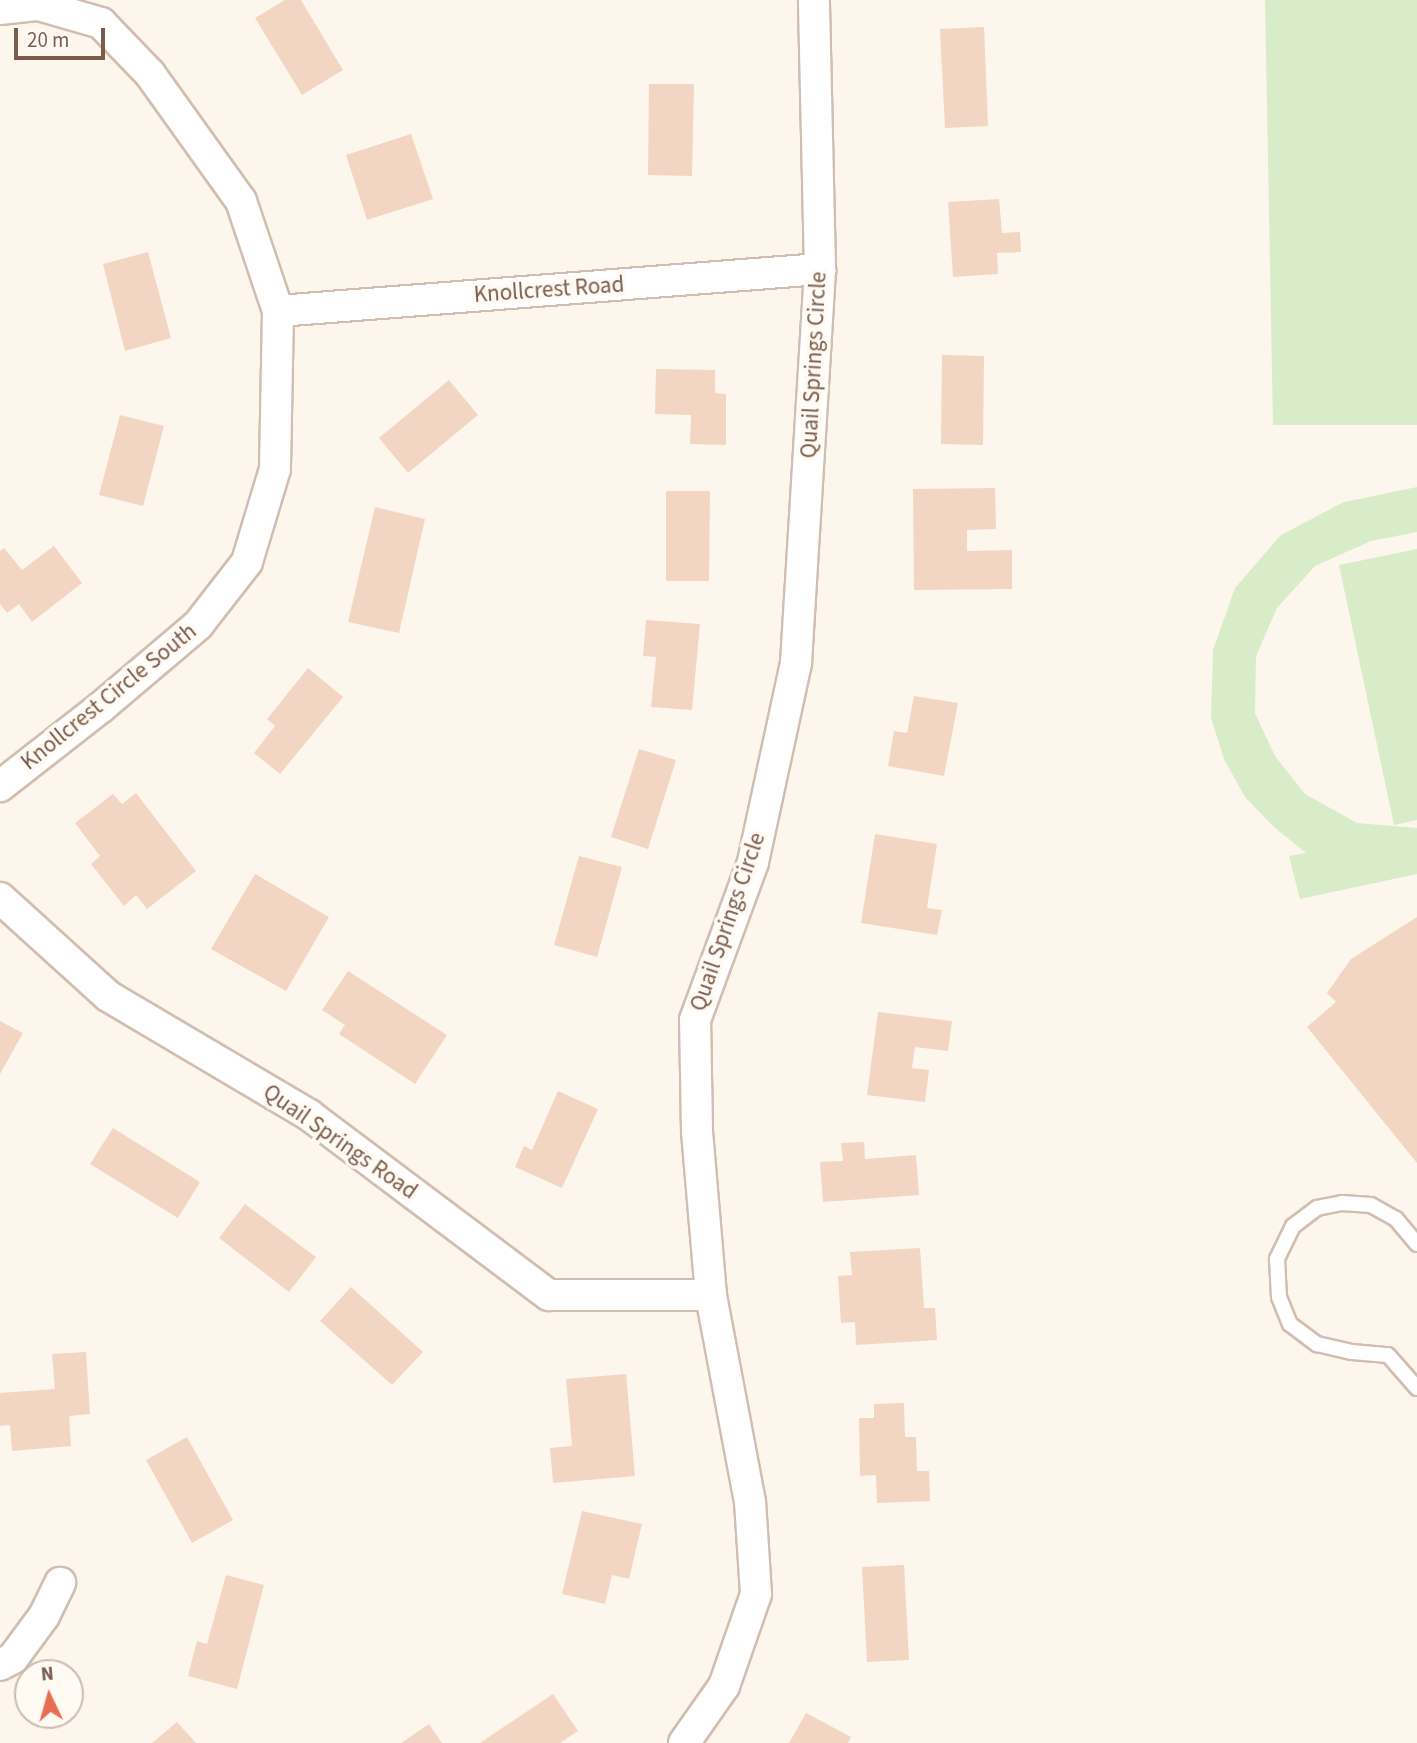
<!DOCTYPE html>
<html>
<head>
<meta charset="utf-8">
<style>
	body { margin:0 }
	#map { position:relative; width:1417px; height:1743px; overflow:hidden; background:#fdf6ec; font-family:"Source Sans 3",sans-serif }
	div>[style] { position:absolute }
	.green>* { inset:0; background:#d8ecc9 }
	.building>* { inset:0; background:#f3d5c3 }
	.roads { filter:drop-shadow(2px 0 #d1beb0) drop-shadow(-2px 0 #d1beb0) drop-shadow(0 2px #d1beb0) drop-shadow(0 -2px #d1beb0) }
	.lane>* { height:14px; margin:-7px; padding:0 7px; transform-origin:7px; border-radius:7px; background:#fff }
	.street>* { height:30px; margin:-15px; padding:0 15px; transform-origin:15px; border-radius:15px; background:#fff }
	span { translate:-50% -50%; white-space:nowrap; text-align:center; line-height:1.15; -webkit-text-stroke:7px #fffaf3; paint-order:stroke }
	.street-label { font-size:23px; color:#7a5c4d }
	.north { position:absolute; left:14px; top:1659px; width:70px; height:70px; box-sizing:border-box; background:#fffaf3; border:2px solid #cabbb1; border-radius:50%; rotate:355deg; font-size:19px; font-weight:700; line-height:28px; text-align:center; color:#7a5c4d }
	.north::after { content:''; display:block; margin:auto; width:24px; height:32px; background:#e76f51; clip-path:polygon(50% 0,100% 100%,50% 72%,0 100%) }
	.scale { position:absolute; left:14px; top:28px; width:91px; height:32px; box-sizing:border-box; border:4px solid #7a5c4d; border-top:0; padding-left:9px; font-size:21px; line-height:24px; white-space:nowrap; color:#7a5c4d; -webkit-text-stroke:5px #fffaf3; paint-order:stroke }
</style>
</head>
<body>
<div id="map">
	<div class="green">
		<div style="clip-path:polygon(1265px 0,1417px 0,1417px 425px,1273px 425px)"></div>
		<div style="clip-path:polygon(1417px 487px,1417px 532px,1371px 541px,1315px 566px,1277px 608px,1256px 656px,1255px 713px,1275px 756px,1305px 794px,1357px 823px,1417px 828px,1417px 874px,1300px 899px,1289px 856px,1306px 853px,1274px 827px,1245px 797px,1224px 759px,1211px 718px,1213px 650px,1235px 588px,1281px 535px,1344px 502px)"></div>
		<div style="clip-path:polygon(1417px 549px,1417px 820px,1394px 825px,1339px 565px)"></div>
	</div>
	<div class="building">
		<div style="clip-path:polygon(285px 0,301px 0,343px 70px,302px 95px,255px 18px)"></div>
		<div style="clip-path:polygon(984px 27px,988px 126px,945px 128px,940px 29px)"></div>
		<div style="clip-path:polygon(649px 84px,694px 84px,692px 176px,648px 175px)"></div>
		<div style="clip-path:polygon(411px 134px,433px 199px,367px 220px,346px 155px)"></div>
		<div style="clip-path:polygon(999px 199px,1002px 233px,1020px 232px,1021px 252px,997px 253px,998px 274px,953px 277px,948px 202px)"></div>
		<div style="clip-path:polygon(148px 252px,171px 338px,125px 351px,103px 264px)"></div>
		<div style="clip-path:polygon(942px 355px,984px 356px,983px 445px,941px 444px)"></div>
		<div style="clip-path:polygon(656px 369px,715px 370px,715px 393px,726px 394px,726px 445px,690px 444px,691px 415px,655px 414px)"></div>
		<div style="clip-path:polygon(449px 380px,478px 415px,408px 473px,379px 438px)"></div>
		<div style="clip-path:polygon(120px 415px,164px 426px,143px 506px,99px 495px)"></div>
		<div style="clip-path:polygon(995px 488px,996px 529px,967px 530px,967px 551px,1012px 550px,1012px 589px,914px 590px,913px 489px)"></div>
		<div style="clip-path:polygon(666px 491px,710px 491px,709px 581px,666px 581px)"></div>
		<div style="clip-path:polygon(375px 507px,425px 519px,399px 633px,348px 622px)"></div>
		<div style="clip-path:polygon(54px 546px,82px 583px,32px 622px,19px 604px,7px 613px,0 604px,0 551px,4px 548px,22px 570px)"></div>
		<div style="clip-path:polygon(646px 620px,700px 624px,692px 710px,651px 707px,656px 657px,643px 656px)"></div>
		<div style="clip-path:polygon(308px 668px,343px 697px,280px 774px,254px 753px,275px 726px,267px 719px)"></div>
		<div style="clip-path:polygon(914px 696px,958px 703px,944px 776px,888px 766px,894px 731px,907px 733px)"></div>
		<div style="clip-path:polygon(639px 749px,676px 760px,648px 849px,611px 837px)"></div>
		<div style="clip-path:polygon(136px 793px,196px 871px,147px 909px,136px 895px,124px 906px,91px 864px,100px 856px,75px 823px,113px 794px,122px 804px)"></div>
		<div style="clip-path:polygon(875px 834px,937px 844px,927px 908px,942px 910px,937px 935px,861px 923px)"></div>
		<div style="clip-path:polygon(579px 856px,622px 867px,597px 957px,554px 945px)"></div>
		<div style="clip-path:polygon(255px 874px,329px 917px,286px 991px,211px 949px)"></div>
		<div style="clip-path:polygon(1417px 917px,1417px 1163px,1307px 1027px,1336px 1002px,1327px 993px,1351px 959px)"></div>
		<div style="clip-path:polygon(348px 971px,447px 1035px,415px 1084px,339px 1034px,345px 1025px,322px 1010px)"></div>
		<div style="clip-path:polygon(878px 1012px,952px 1021px,948px 1051px,915px 1047px,912px 1068px,929px 1070px,925px 1102px,867px 1095px)"></div>
		<div style="clip-path:polygon(0 1021px,23px 1033px,0 1074px)"></div>
		<div style="clip-path:polygon(558px 1091px,598px 1109px,562px 1188px,515px 1167px,524px 1146px,532px 1150px)"></div>
		<div style="clip-path:polygon(113px 1128px,200px 1182px,178px 1218px,90px 1164px)"></div>
		<div style="clip-path:polygon(864px 1142px,865px 1159px,916px 1155px,919px 1195px,823px 1202px,820px 1162px,843px 1161px,841px 1143px)"></div>
		<div style="clip-path:polygon(245px 1204px,316px 1257px,289px 1292px,219px 1238px)"></div>
		<div style="clip-path:polygon(920px 1248px,924px 1308px,935px 1308px,937px 1340px,856px 1345px,855px 1322px,841px 1323px,838px 1276px,852px 1275px,850px 1252px)"></div>
		<div style="clip-path:polygon(351px 1287px,423px 1352px,392px 1385px,320px 1321px)"></div>
		<div style="clip-path:polygon(86px 1352px,90px 1414px,69px 1416px,71px 1446px,12px 1451px,10px 1425px,0 1426px,0 1393px,55px 1389px,52px 1354px)"></div>
		<div style="clip-path:polygon(626px 1374px,635px 1476px,553px 1483px,550px 1448px,572px 1446px,566px 1379px)"></div>
		<div style="clip-path:polygon(904px 1403px,905px 1437px,916px 1437px,917px 1471px,929px 1471px,930px 1501px,877px 1503px,876px 1475px,860px 1476px,859px 1418px,874px 1418px,874px 1404px)"></div>
		<div style="clip-path:polygon(187px 1437px,233px 1520px,192px 1543px,146px 1460px)"></div>
		<div style="clip-path:polygon(582px 1511px,642px 1524px,629px 1579px,612px 1575px,605px 1604px,562px 1594px)"></div>
		<div style="clip-path:polygon(904px 1565px,909px 1660px,867px 1662px,862px 1567px)"></div>
		<div style="clip-path:polygon(226px 1575px,264px 1585px,237px 1689px,188px 1676px,197px 1641px,207px 1644px)"></div>
		<div style="clip-path:polygon(553px 1694px,578px 1731px,560px 1743px,480px 1743px)"></div>
		<div style="clip-path:polygon(806px 1713px,851px 1737px,848px 1743px,789px 1743px)"></div>
		<div style="clip-path:polygon(177px 1722px,196px 1743px,152px 1743px)"></div>
		<div style="clip-path:polygon(429px 1724px,442px 1743px,401px 1743px)"></div>
	</div>
	<div class="roads">
		<div class="lane">
			<div style="left:1417px;top:1244px;width:33px;rotate:-130deg"></div>
			<div style="left:1396px;top:1219px;width:29px;rotate:-151deg"></div>
			<div style="left:1371px;top:1205px;width:29px;rotate:-176deg"></div>
			<div style="left:1342px;top:1203px;width:25px;rotate:169deg"></div>
			<div style="left:1317px;top:1208px;width:30px;rotate:143deg"></div>
			<div style="left:1293px;top:1226px;width:37px;rotate:116deg"></div>
			<div style="left:1277px;top:1259px;width:38px;rotate:87deg"></div>
			<div style="left:1279px;top:1297px;width:29px;rotate:68deg"></div>
			<div style="left:1290px;top:1324px;width:34px;rotate:37deg"></div>
			<div style="left:1317px;top:1344px;width:36px;rotate:13deg"></div>
			<div style="left:1352px;top:1352px;width:36px;rotate:5deg"></div>
			<div style="left:1388px;top:1355px;width:44px;rotate:48.7deg"></div>
		</div>
		<div class="street">
			<div style="left:0;top:9px;width:39px;rotate:-6deg"></div>
			<div style="left:39px;top:5px;width:65px;rotate:16.2deg"></div>
			<div style="left:101px;top:23px;width:71px;rotate:46.1deg"></div>
			<div style="left:150px;top:74px;width:156px;rotate:54.4deg"></div>
			<div style="left:241px;top:201px;width:116px;rotate:71.4deg"></div>
			<div style="left:278px;top:311px;width:158px;rotate:91.1deg"></div>
			<div style="left:275px;top:469px;width:97px;rotate:106.8deg"></div>
			<div style="left:247px;top:562px;width:80px;rotate:127.9deg"></div>
			<div style="left:198px;top:625px;width:128px;rotate:139.7deg"></div>
			<div style="left:100px;top:708px;width:127px;rotate:142deg"></div>
			<div style="left:278px;top:311px;width:544px;rotate:-4.43deg"></div>
			<div style="left:0;top:898px;width:146px;rotate:42.2deg"></div>
			<div style="left:108px;top:996px;width:234px;rotate:30.6deg"></div>
			<div style="left:309px;top:1115px;width:300px;rotate:36.9deg"></div>
			<div style="left:549px;top:1295px;width:162px"></div>
			<div style="left:0;top:1665px;width:15px;rotate:-28deg"></div>
			<div style="left:13px;top:1658px;width:52px;rotate:-53.6deg"></div>
			<div style="left:44px;top:1616px;width:37px;rotate:-64deg"></div>
			<div style="left:684px;top:1743px;width:70px;rotate:-54.9deg"></div>
			<div style="left:724px;top:1686px;width:97px;rotate:-70.8deg"></div>
			<div style="left:756px;top:1594px;width:92px;rotate:-93.7deg"></div>
			<div style="left:750px;top:1502px;width:211px;rotate:-100.7deg"></div>
			<div style="left:711px;top:1295px;width:165px;rotate:-94.9deg"></div>
			<div style="left:697px;top:1131px;width:111px;rotate:-91deg"></div>
			<div style="left:695px;top:1020px;width:168px;rotate:-69.8deg"></div>
			<div style="left:753px;top:862px;width:204px;rotate:-77.8deg"></div>
			<div style="left:796px;top:663px;width:395px;rotate:-86.5deg"></div>
			<div style="left:820px;top:269px;width:269px;rotate:-91.3deg"></div>
		</div>
	</div>
	<div class="street-label">
		<span style="left:549px;top:290px;rotate:-4deg">Knollcrest Road</span>
		<span style="left:814px;top:365px;rotate:-87deg">Quail Springs Circle</span>
		<span style="left:109px;top:697px;rotate:-39deg">Knollcrest Circle South</span>
		<span style="left:728px;top:922px;rotate:-71deg">Quail Springs Circle</span>
		<span style="left:340px;top:1142px;rotate:35deg">Quail Springs Road</span>
	</div>
	<div class="north">N</div>
	<div class="scale">20 m</div>
</div>
</body>
</html>
